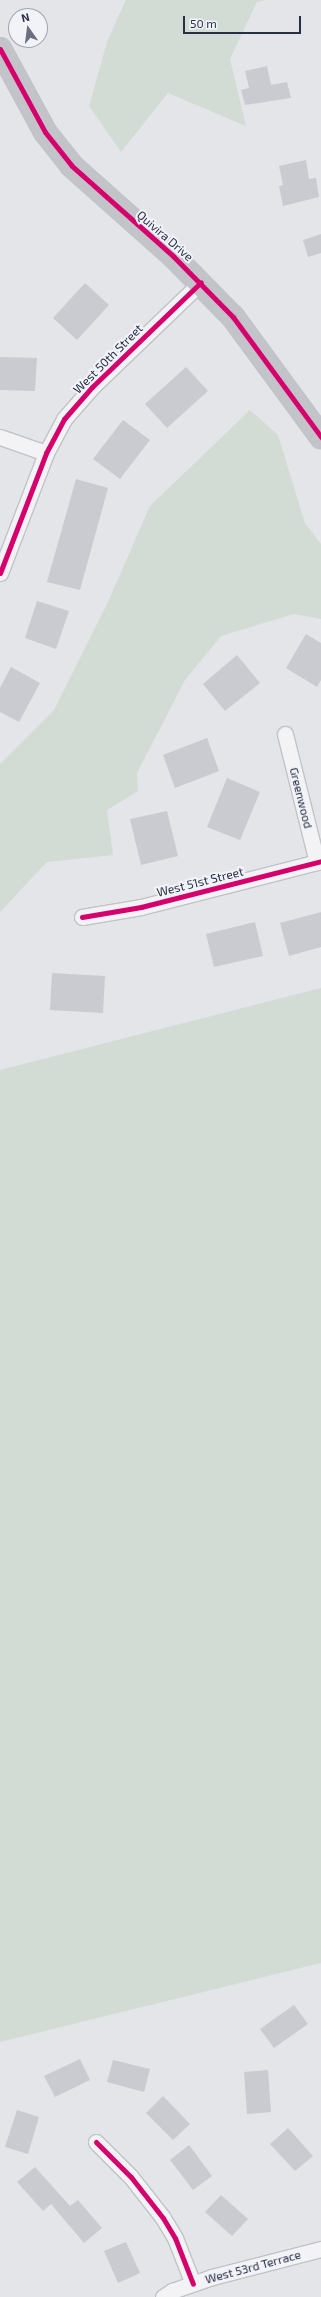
<!DOCTYPE html>
<html>
<head>
<meta charset="utf-8">
<style>
	body { margin:0 }
	#map { position:relative; width:321px; height:2297px; overflow:hidden; background:#e3e5e9; font-family:"Exo 2",sans-serif }
	div>[style] { position:absolute }
	.green>* { inset:0; background:#d2dcd4 }
	.building>* { inset:0; background:#c9cbd0 }
	.roads { filter:drop-shadow(1px 0 #c1c3c7) drop-shadow(-1px 0 #c1c3c7) drop-shadow(0 1px #c1c3c7) drop-shadow(0 -1px #c1c3c7) }
	.minor>* { height:15px; margin:-7.5px; padding:0 7.5px; transform-origin:7.5px; border-radius:7.5px; background:#f3f3f5 }
	.secondary>* { height:22px; margin:-11px; padding:0 11px; transform-origin:11px; border-radius:11px; background:#c3c4ca }
	.cycleway>* { height:5px; margin:-2.5px; padding:0 2.5px; transform-origin:2.5px; border-radius:2.5px; background:#d6006c }
	span { translate:-50% -50%; white-space:nowrap; text-align:center; line-height:1.15; -webkit-text-stroke:4px #f1f3f8; paint-order:stroke }
	.street-label { font-size:12px; color:#282f44 }
	.north { position:absolute; left:8px; top:8px; width:40px; height:40px; box-sizing:border-box; background:#f1f3f8; border:1px solid #a1a5b0; border-radius:50%; rotate:346deg; font-size:11px; font-weight:700; line-height:16px; text-align:center; color:#282f44 }
	.north::after { content:''; display:block; margin:auto; width:14px; height:18px; background:#696f7e; clip-path:polygon(50% 0,100% 100%,50% 72%,0 100%) }
	.scale { position:absolute; left:183px; top:16px; width:118px; height:18px; box-sizing:border-box; border:2px solid #282f44; border-top:0; padding-left:5px; font-size:12px; line-height:14px; white-space:nowrap; color:#282f44; -webkit-text-stroke:3px #f1f3f8; paint-order:stroke }
</style>
</head>
<body>
<div id="map">
	<div class="green">
		<div style="clip-path:polygon(126px 0,266px 0,257px 2px,230px 59px,246px 126px,168px 93px,121px 152px,89px 106px,108px 39px)"></div>
		<div style="clip-path:polygon(250px 410px,278px 435px,305px 523px,321px 544px,321px 619px,294px 614px,221px 636px,185px 680px,137px 773px,138px 791px,107px 810px,113px 855px,47px 862px,0 912px,0 764px,54px 710px,107px 604px,150px 506px)"></div>
		<div style="clip-path:polygon(321px 988px,321px 1963px,0 2042px,0 1070px)"></div>
	</div>
	<div class="building">
		<div style="clip-path:polygon(267px 66px,271px 85px,287px 82px,291px 98px,245px 105px,241px 90px,249px 88px,245px 71px)"></div>
		<div style="clip-path:polygon(306px 160px,309px 179px,316px 178px,319px 197px,283px 206px,279px 186px,283px 185px,279px 166px)"></div>
		<div style="clip-path:polygon(321px 234px,321px 253px,308px 257px,303px 240px)"></div>
		<div style="clip-path:polygon(85px 283px,109px 305px,77px 340px,53px 318px)"></div>
		<div style="clip-path:polygon(0 357px,37px 358px,35px 391px,0 390px)"></div>
		<div style="clip-path:polygon(186px 367px,208px 391px,167px 428px,145px 404px)"></div>
		<div style="clip-path:polygon(123px 420px,150px 440px,120px 479px,93px 459px)"></div>
		<div style="clip-path:polygon(76px 479px,108px 488px,80px 590px,47px 582px)"></div>
		<div style="clip-path:polygon(37px 601px,69px 611px,56px 649px,25px 638px)"></div>
		<div style="clip-path:polygon(306px 634px,321px 643px,321px 680px,317px 687px,286px 668px)"></div>
		<div style="clip-path:polygon(237px 655px,260px 683px,225px 711px,203px 684px)"></div>
		<div style="clip-path:polygon(11px 667px,40px 683px,19px 722px,0 712px,0 688px)"></div>
		<div style="clip-path:polygon(207px 738px,219px 771px,175px 788px,163px 755px)"></div>
		<div style="clip-path:polygon(227px 778px,260px 792px,240px 840px,207px 827px)"></div>
		<div style="clip-path:polygon(167px 811px,178px 856px,141px 865px,130px 819px)"></div>
		<div style="clip-path:polygon(321px 912px,321px 947px,289px 956px,280px 923px)"></div>
		<div style="clip-path:polygon(255px 922px,263px 956px,214px 967px,206px 934px)"></div>
		<div style="clip-path:polygon(52px 973px,105px 976px,103px 1013px,50px 1010px)"></div>
		<div style="clip-path:polygon(294px 2005px,308px 2024px,274px 2048px,260px 2029px)"></div>
		<div style="clip-path:polygon(80px 2059px,90px 2080px,55px 2097px,44px 2076px)"></div>
		<div style="clip-path:polygon(113px 2060px,150px 2069px,144px 2092px,107px 2082px)"></div>
		<div style="clip-path:polygon(268px 2070px,271px 2112px,247px 2114px,244px 2072px)"></div>
		<div style="clip-path:polygon(163px 2096px,190px 2124px,173px 2140px,146px 2113px)"></div>
		<div style="clip-path:polygon(17px 2110px,39px 2117px,28px 2154px,5px 2147px)"></div>
		<div style="clip-path:polygon(288px 2128px,313px 2156px,295px 2171px,270px 2144px)"></div>
		<div style="clip-path:polygon(189px 2145px,212px 2176px,193px 2190px,170px 2160px)"></div>
		<div style="clip-path:polygon(35px 2167px,70px 2206px,78px 2200px,102px 2228px,84px 2243px,51px 2204px,43px 2211px,17px 2182px)"></div>
		<div style="clip-path:polygon(221px 2195px,248px 2219px,232px 2236px,205px 2212px)"></div>
		<div style="clip-path:polygon(126px 2242px,140px 2273px,118px 2283px,104px 2251px)"></div>
	</div>
	<div class="roads">
		<div class="minor">
			<div style="left:0;top:437px;width:49px;rotate:19.2deg"></div>
			<div style="left:0;top:573px;width:129px;rotate:-69deg"></div>
			<div style="left:46px;top:453px;width:38px;rotate:-62deg"></div>
			<div style="left:64px;top:419px;width:43px;rotate:-48.8deg"></div>
			<div style="left:92px;top:387px;width:151px;rotate:-43.9deg"></div>
			<div style="left:285px;top:734px;width:132px;rotate:76deg"></div>
			<div style="left:82px;top:917px;width:60px;rotate:-9.6deg"></div>
			<div style="left:141px;top:907px;width:186px;rotate:-14.3deg"></div>
			<div style="left:96px;top:2142px;width:49px;rotate:45deg"></div>
			<div style="left:131px;top:2177px;width:52px;rotate:52deg"></div>
			<div style="left:163px;top:2218px;width:23px;rotate:59deg"></div>
			<div style="left:175px;top:2238px;width:49px;rotate:68.6deg"></div>
			<div style="left:163px;top:2297px;width:11px;rotate:-34deg"></div>
			<div style="left:172px;top:2291px;width:42px;rotate:-19.3deg"></div>
			<div style="left:212px;top:2277px;width:113px;rotate:-14.4deg"></div>
		</div>
		<div class="secondary">
			<div style="left:0;top:49px;width:94px;rotate:61.5deg"></div>
			<div style="left:45px;top:132px;width:43px;rotate:51.5deg"></div>
			<div style="left:72px;top:166px;width:135px;rotate:41.7deg"></div>
			<div style="left:173px;top:256px;width:86px;rotate:45.5deg"></div>
			<div style="left:233px;top:317px;width:149px;rotate:53.7deg"></div>
		</div>
	</div>
	<div class="cycleway">
		<div style="left:0;top:49px;width:94px;rotate:61.5deg"></div>
		<div style="left:45px;top:132px;width:43px;rotate:51.5deg"></div>
		<div style="left:72px;top:166px;width:135px;rotate:41.7deg"></div>
		<div style="left:173px;top:256px;width:86px;rotate:45.5deg"></div>
		<div style="left:233px;top:317px;width:149px;rotate:53.7deg"></div>
		<div style="left:0;top:573px;width:129px;rotate:-69deg"></div>
		<div style="left:46px;top:453px;width:38px;rotate:-62deg"></div>
		<div style="left:64px;top:419px;width:43px;rotate:-48.8deg"></div>
		<div style="left:92px;top:387px;width:151px;rotate:-43.9deg"></div>
		<div style="left:82px;top:917px;width:60px;rotate:-9.6deg"></div>
		<div style="left:141px;top:907px;width:186px;rotate:-14.3deg"></div>
		<div style="left:96px;top:2142px;width:49px;rotate:45deg"></div>
		<div style="left:131px;top:2177px;width:52px;rotate:52deg"></div>
		<div style="left:163px;top:2218px;width:23px;rotate:59deg"></div>
		<div style="left:175px;top:2238px;width:49px;rotate:68.6deg"></div>
	</div>
	<div class="street-label">
		<span style="left:165px;top:236px;rotate:41deg">Quivira Drive</span>
		<span style="left:108px;top:359px;rotate:-45deg">West 50th Street</span>
		<span style="left:301px;top:798px;rotate:76deg">Greenwood</span>
		<span style="left:200px;top:882px;rotate:-14deg">West 51st Street</span>
		<span style="left:253px;top:2267px;rotate:-15deg">West 53rd Terrace</span>
	</div>
	<div class="north">N</div>
	<div class="scale">50 m</div>
</div>
</body>
</html>
